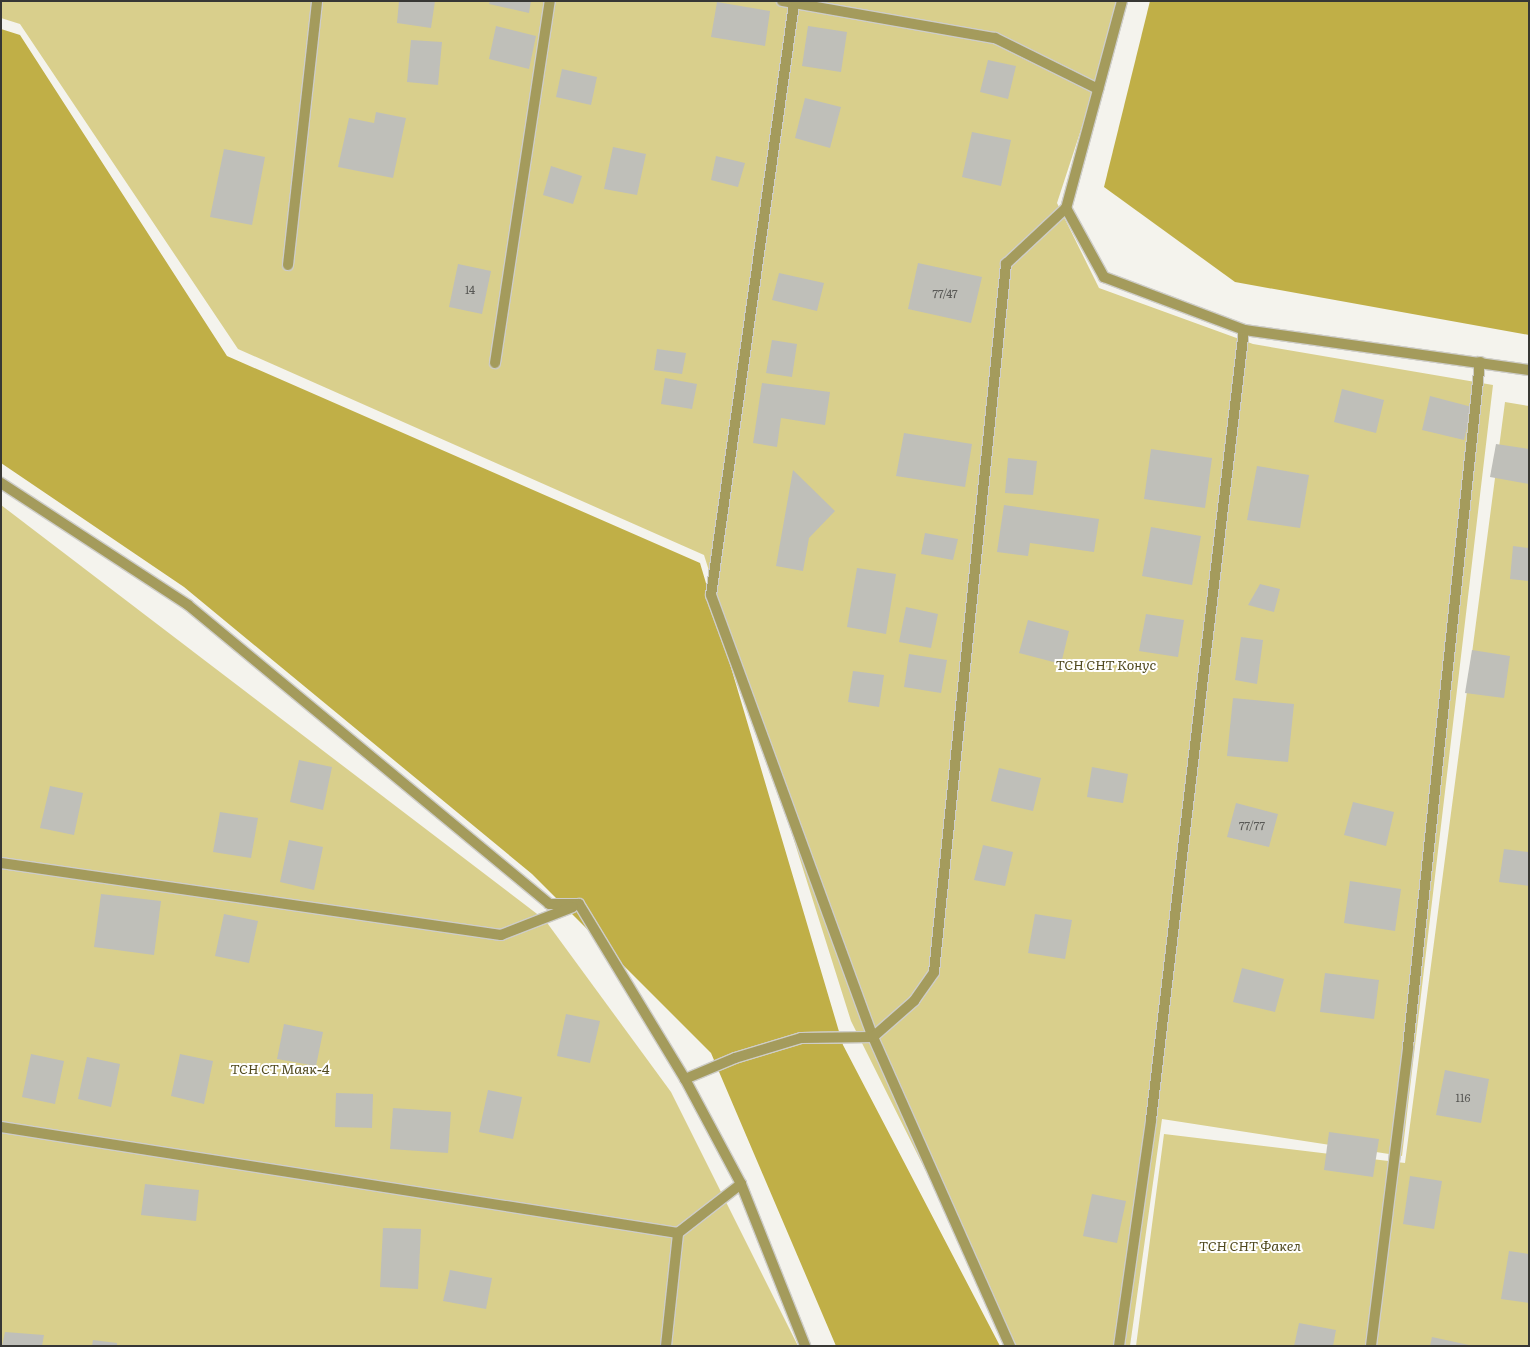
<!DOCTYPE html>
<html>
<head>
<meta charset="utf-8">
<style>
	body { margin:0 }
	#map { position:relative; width:1530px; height:1347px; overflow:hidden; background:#f4f3ed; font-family:Literata,serif }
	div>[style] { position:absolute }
	.green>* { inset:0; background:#d9cf8c }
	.forest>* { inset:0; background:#c0af47 }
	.building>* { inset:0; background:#bfbfb9 }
	.roads { filter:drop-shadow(1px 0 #cecdc8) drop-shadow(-1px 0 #cecdc8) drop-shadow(0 1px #cecdc8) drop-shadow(0 -1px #cecdc8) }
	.lane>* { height:10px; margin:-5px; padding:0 5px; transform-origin:5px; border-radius:5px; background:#a49b5c }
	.street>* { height:10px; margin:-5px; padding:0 5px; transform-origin:5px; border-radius:5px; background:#a49b5c }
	span { translate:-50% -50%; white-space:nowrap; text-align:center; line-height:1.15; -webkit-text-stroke:4px #fffffe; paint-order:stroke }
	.number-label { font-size:11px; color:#595956 }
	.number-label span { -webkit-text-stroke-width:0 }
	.park-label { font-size:14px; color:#50491e; font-style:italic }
	.frame { position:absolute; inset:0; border:2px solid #373735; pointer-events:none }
</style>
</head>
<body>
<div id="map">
	<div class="green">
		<div style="clip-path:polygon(1px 1px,1123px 1px,1057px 203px,1099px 288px,1253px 344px,1493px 385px,1402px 1156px,1162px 1119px,1130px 1346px,1013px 1346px,851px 1021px,704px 555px,238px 349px,20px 24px,1px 18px)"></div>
		<div style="clip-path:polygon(1505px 402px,1529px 406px,1529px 1346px,1136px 1346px,1164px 1134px,1405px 1163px)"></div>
		<div style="clip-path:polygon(1px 505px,545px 920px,671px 1092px,798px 1346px,1px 1346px)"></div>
	</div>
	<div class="forest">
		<div style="clip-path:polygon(1150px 1px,1529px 1px,1529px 335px,1235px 282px,1104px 187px)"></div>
		<div style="clip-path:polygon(1px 29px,20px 35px,227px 356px,700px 563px,843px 1045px,1000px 1346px,836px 1346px,711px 1053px,532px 874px,184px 587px,1px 463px)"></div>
	</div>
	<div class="building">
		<div style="clip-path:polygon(399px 1px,435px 1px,431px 28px,397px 23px)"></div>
		<div style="clip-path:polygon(490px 1px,531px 1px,529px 13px,489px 4px)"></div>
		<div style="clip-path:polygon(717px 2px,770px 11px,765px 46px,711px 37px)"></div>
		<div style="clip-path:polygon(496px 26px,536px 36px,529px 69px,489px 59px)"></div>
		<div style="clip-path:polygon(808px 26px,847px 32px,841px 72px,802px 66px)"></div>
		<div style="clip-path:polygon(411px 40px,442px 42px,438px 85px,407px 82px)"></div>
		<div style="clip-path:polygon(988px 60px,1016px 66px,1008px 99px,980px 92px)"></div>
		<div style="clip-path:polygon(562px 69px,597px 77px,591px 105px,556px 97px)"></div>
		<div style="clip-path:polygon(805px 98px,841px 107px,830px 148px,795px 138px)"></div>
		<div style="clip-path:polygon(376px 112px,406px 118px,393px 178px,338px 167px,349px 118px,374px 123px)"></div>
		<div style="clip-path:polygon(972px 132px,1011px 140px,1001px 186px,962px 177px)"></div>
		<div style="clip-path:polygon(613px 147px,646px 154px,637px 195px,604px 189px)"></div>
		<div style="clip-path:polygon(224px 149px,265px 157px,252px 225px,210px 217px)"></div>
		<div style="clip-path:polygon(716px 156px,745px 163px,738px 187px,711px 180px)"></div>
		<div style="clip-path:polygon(551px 166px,582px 176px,573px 204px,543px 195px)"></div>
		<div style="clip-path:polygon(918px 263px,982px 277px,971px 323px,908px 309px)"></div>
		<div style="clip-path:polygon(458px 264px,491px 271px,482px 314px,449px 307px)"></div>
		<div style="clip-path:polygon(779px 273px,824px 283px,817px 311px,772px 300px)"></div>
		<div style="clip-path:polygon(772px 340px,797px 344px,792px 377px,766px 373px)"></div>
		<div style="clip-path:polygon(657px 349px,686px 353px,682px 374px,654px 370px)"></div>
		<div style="clip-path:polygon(665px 378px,697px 384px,692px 409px,661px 404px)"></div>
		<div style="clip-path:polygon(762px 383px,830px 392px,825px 425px,781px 418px,777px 447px,753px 443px)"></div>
		<div style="clip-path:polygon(1342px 389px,1384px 400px,1376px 433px,1334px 422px)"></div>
		<div style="clip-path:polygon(1430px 396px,1472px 407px,1464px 440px,1422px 430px)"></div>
		<div style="clip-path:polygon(904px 433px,972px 444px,965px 487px,896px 476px)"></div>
		<div style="clip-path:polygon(1496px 444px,1529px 449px,1529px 484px,1490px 477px)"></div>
		<div style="clip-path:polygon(1151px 449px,1212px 458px,1205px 508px,1144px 499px)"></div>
		<div style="clip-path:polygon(1008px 458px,1037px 461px,1033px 495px,1005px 493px)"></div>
		<div style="clip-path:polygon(1257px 466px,1309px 475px,1300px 528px,1247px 520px)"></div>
		<div style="clip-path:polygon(793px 470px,835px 511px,809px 538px,803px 571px,776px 566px)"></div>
		<div style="clip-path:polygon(1004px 505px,1099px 519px,1094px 552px,1030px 543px,1028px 556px,997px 552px)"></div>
		<div style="clip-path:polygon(1151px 527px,1201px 536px,1192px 585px,1142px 576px)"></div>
		<div style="clip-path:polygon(925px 533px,958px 539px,953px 560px,921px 554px)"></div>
		<div style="clip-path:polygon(1513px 546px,1529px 548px,1529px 581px,1510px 579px)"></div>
		<div style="clip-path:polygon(857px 568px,896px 574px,886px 634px,847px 627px)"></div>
		<div style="clip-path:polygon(1260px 584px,1280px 589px,1274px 612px,1248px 605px)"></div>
		<div style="clip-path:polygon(906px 607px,938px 614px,931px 648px,899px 642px)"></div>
		<div style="clip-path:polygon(1146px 614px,1184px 620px,1178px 657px,1139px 651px)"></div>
		<div style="clip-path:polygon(1028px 620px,1069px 631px,1061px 664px,1019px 653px)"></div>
		<div style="clip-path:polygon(1241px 637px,1263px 640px,1257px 684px,1235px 680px)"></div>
		<div style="clip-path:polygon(1472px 650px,1510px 656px,1504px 698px,1465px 693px)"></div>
		<div style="clip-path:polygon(909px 654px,947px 660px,941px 693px,904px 687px)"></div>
		<div style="clip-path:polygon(853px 671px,884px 675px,879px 707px,848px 702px)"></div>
		<div style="clip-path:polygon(1233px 698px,1294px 704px,1288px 762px,1227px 756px)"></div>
		<div style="clip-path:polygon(299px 760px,332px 767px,323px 810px,290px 802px)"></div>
		<div style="clip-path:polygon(1092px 767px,1128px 774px,1123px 803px,1087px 797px)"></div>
		<div style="clip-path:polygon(999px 768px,1041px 778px,1033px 811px,991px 801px)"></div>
		<div style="clip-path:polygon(50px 786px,83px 793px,74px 835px,40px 828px)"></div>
		<div style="clip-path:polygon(1353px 802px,1394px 812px,1386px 846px,1344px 835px)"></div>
		<div style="clip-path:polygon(1236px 803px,1278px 814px,1269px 847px,1227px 837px)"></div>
		<div style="clip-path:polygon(220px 812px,258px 818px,251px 858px,213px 852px)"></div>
		<div style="clip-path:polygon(289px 840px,323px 847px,314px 890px,280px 882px)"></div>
		<div style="clip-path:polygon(983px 845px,1013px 852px,1005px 886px,974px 880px)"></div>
		<div style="clip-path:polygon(1504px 849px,1529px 852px,1529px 886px,1499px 882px)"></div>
		<div style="clip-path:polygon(1350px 881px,1401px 889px,1395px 931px,1344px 923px)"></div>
		<div style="clip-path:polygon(101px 894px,161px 901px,154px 955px,94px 947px)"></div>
		<div style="clip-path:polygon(224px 914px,258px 921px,249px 963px,215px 956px)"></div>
		<div style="clip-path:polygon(1035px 914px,1072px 920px,1065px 959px,1028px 953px)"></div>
		<div style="clip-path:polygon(1242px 968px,1284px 979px,1275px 1012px,1233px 1002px)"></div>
		<div style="clip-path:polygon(1325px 973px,1379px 980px,1374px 1019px,1320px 1012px)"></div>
		<div style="clip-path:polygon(566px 1014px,600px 1021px,590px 1063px,557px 1056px)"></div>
		<div style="clip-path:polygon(284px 1024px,323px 1032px,316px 1066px,277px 1059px)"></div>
		<div style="clip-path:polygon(31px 1054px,64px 1061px,55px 1104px,22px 1097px)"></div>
		<div style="clip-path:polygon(180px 1054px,213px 1061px,204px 1104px,171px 1096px)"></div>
		<div style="clip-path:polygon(87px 1057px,120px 1064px,111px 1107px,78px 1099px)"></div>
		<div style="clip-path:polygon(1445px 1070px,1489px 1079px,1481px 1123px,1436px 1115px)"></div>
		<div style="clip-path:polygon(488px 1090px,522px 1097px,513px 1139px,479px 1132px)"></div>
		<div style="clip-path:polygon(336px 1093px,373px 1094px,372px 1128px,335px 1127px)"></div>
		<div style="clip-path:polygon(393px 1108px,451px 1112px,448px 1153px,390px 1149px)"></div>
		<div style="clip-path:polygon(1329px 1132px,1379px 1139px,1373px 1177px,1324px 1170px)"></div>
		<div style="clip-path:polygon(1410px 1176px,1442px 1181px,1434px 1229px,1403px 1224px)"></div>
		<div style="clip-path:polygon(145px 1184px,199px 1190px,196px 1221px,141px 1215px)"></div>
		<div style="clip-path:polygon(1092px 1194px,1126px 1201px,1117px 1243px,1083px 1236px)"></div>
		<div style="clip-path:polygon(383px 1228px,421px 1229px,418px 1289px,380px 1287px)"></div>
		<div style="clip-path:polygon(1509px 1251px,1529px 1254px,1529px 1303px,1501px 1299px)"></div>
		<div style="clip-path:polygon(450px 1270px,492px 1278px,486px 1309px,443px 1301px)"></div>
		<div style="clip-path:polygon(1299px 1323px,1336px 1330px,1333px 1346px,1294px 1346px)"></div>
		<div style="clip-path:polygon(5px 1332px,44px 1335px,42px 1346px,2px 1346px)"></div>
		<div style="clip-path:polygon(1432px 1337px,1469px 1345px,1469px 1346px,1430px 1346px)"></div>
		<div style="clip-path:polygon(93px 1340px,117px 1343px,117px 1346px,92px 1346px)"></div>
	</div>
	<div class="roads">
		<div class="lane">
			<div style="left:782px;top:1px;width:216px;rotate:9.9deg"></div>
			<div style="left:995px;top:38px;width:115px;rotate:26.3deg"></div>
			<div style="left:794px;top:4px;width:597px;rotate:97.99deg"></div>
			<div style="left:711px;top:595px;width:471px;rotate:69.9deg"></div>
			<div style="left:873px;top:1037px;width:338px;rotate:66.1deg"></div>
			<div style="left:288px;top:265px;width:266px;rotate:-83.7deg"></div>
			<div style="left:495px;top:363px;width:366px;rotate:-81.4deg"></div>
			<div style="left:1px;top:483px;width:223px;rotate:33.1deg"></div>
			<div style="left:188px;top:605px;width:469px;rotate:39.6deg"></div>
			<div style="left:549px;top:904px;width:30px"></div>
			<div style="left:579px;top:904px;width:205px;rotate:58.8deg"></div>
			<div style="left:685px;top:1079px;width:119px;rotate:61.9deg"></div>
			<div style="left:741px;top:1184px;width:174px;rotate:68.4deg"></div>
			<div style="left:1px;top:863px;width:505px;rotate:8.19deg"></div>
			<div style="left:501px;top:935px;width:77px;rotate:-21.3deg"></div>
			<div style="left:685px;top:1079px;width:54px;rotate:-22.8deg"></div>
			<div style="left:735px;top:1058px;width:69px;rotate:-16.9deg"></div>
			<div style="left:801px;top:1038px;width:72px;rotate:-0.8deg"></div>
			<div style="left:873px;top:1037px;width:55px;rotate:-41.3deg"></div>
			<div style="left:914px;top:1001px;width:35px;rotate:-55deg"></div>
			<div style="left:934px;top:972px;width:712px;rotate:-84.19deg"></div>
			<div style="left:1006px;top:264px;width:82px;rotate:-43deg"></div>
			<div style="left:1px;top:1127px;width:685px;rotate:8.9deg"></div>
			<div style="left:678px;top:1233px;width:80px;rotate:-37.9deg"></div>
			<div style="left:666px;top:1346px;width:114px;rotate:-83.9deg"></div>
			<div style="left:1119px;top:1346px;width:228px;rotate:-81.9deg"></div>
			<div style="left:1151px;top:1120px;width:795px;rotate:-83.29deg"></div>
			<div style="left:1371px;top:1346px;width:301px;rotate:-82.9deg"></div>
			<div style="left:1408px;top:1047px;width:689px;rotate:-84deg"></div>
		</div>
		<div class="street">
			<div style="left:1122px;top:1px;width:214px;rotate:105.1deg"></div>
			<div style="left:1066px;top:208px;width:79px;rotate:61.2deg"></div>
			<div style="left:1104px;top:277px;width:150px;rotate:20.7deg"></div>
			<div style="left:1244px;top:330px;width:288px;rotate:8deg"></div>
		</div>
	</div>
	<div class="number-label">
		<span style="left:470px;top:289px">14</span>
		<span style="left:945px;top:293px">77/47</span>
		<span style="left:1252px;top:825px">77/77</span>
		<span style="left:1463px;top:1097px">116</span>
	</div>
	<div class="park-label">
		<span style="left:1106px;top:664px">ТСН СНТ Конус</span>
		<span style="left:280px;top:1068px">ТСН СТ Маяк-4</span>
		<span style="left:1250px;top:1245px">ТСН СНТ Факел</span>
	</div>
	<div class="frame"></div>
</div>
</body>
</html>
